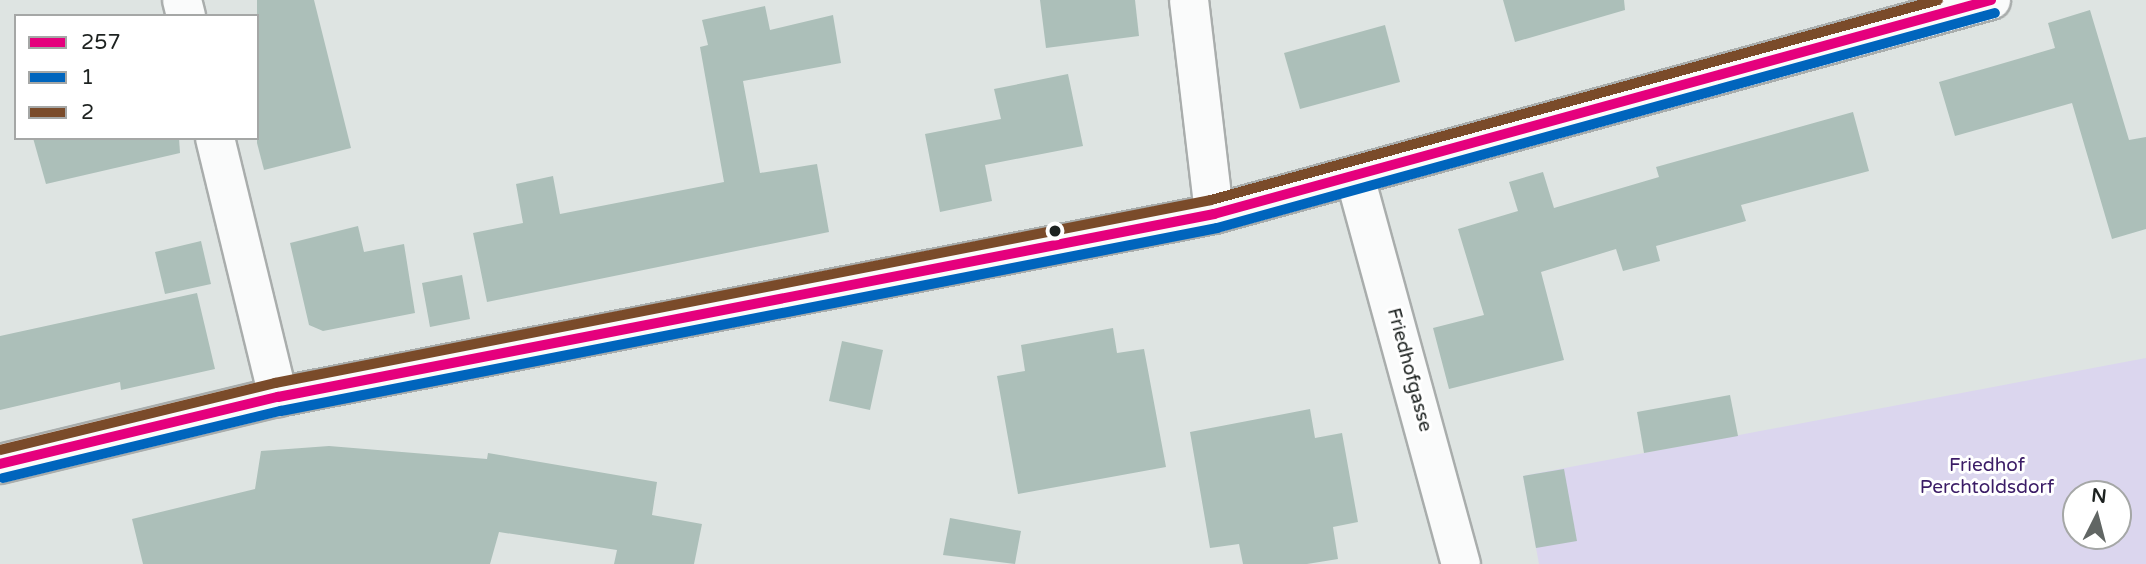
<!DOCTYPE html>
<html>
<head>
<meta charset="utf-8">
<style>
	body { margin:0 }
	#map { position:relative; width:2146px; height:564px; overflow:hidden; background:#dee4e2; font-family:"Varela Round",sans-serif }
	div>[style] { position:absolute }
	.green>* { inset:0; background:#dbd6ee }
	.building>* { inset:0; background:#acbfb9 }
	.roads { filter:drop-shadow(2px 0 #a9adac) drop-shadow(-2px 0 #a9adac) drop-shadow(0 2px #a9adac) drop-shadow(0 -2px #a9adac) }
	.minor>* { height:38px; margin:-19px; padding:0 19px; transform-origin:19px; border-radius:19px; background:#fafbfb }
	.bus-1>* { height:10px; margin:-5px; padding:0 5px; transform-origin:5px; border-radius:5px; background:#e5007d }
	.bus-2>* { height:10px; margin:-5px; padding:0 5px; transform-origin:5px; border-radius:5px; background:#0065bd }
	.bus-3>* { height:10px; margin:-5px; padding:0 5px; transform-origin:5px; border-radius:5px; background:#7a4b2a }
	.dots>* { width:19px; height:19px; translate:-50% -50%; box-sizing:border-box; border:4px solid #fff; border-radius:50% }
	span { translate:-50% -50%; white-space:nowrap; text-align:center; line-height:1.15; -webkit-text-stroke:6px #fff; paint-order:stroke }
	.street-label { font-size:19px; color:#1d2220 }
	.park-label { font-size:19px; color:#3b1c66 }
	.legend { position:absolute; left:14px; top:14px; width:245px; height:126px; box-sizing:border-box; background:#fff; border:2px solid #a5a7a6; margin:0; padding:9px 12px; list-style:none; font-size:21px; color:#1d2220 }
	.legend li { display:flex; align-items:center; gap:14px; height:35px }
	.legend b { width:35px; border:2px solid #a5a7a6 }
	.north { position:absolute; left:2062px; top:480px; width:70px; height:70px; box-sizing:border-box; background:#fff; border:2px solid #a5a7a6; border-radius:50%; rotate:6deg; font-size:19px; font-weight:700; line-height:28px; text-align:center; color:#1d2220 }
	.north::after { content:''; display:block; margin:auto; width:24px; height:32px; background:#616664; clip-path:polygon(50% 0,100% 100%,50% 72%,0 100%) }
</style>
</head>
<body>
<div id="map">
	<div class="green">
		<div style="clip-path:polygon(evenodd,2146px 358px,2146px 564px,1539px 564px,1523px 476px,2146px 358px,2076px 494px,2118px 494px,2118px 536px,2076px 536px,2076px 494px)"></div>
	</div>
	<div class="building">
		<div style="clip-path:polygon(257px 0,314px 0,351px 148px,264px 170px,257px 143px)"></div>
		<div style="clip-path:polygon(1040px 0,1135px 0,1139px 36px,1046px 48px)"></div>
		<div style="clip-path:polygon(1503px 0,1624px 0,1625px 10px,1515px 42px)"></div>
		<div style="clip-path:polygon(765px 6px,770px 30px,833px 15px,841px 63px,743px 81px,760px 173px,817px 164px,829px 232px,487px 302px,473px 233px,523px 223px,516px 184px,553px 176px,560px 214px,724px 182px,700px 47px,708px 45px,702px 20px)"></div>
		<div style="clip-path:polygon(2090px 10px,2129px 140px,2146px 137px,2146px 229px,2112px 239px,2072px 103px,1955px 136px,1939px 82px,2055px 48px,2048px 23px)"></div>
		<div style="clip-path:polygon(1385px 25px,1400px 82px,1300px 109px,1284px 53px)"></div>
		<div style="clip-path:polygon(1068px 74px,1083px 146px,985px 165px,992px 201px,940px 212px,925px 134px,1001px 119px,994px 89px)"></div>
		<div style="clip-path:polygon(1853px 112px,1869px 171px,1741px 205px,1746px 221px,1656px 246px,1660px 261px,1623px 271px,1616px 249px,1541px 272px,1564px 360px,1449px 389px,1433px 328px,1484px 315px,1458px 229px,1518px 211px,1509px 182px,1543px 172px,1554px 208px,1659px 177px,1656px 167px)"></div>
		<div style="clip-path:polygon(33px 138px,179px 138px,180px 153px,46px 184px)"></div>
		<div style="clip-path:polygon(358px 226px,364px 252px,404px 244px,415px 313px,323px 331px,309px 325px,290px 243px)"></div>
		<div style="clip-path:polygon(201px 241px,211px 284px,165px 294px,155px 252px)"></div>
		<div style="clip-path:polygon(462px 275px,470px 319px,430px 327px,422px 283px)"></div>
		<div style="clip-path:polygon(197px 293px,215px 369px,121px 390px,120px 382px,0 410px,0 336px)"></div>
		<div style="clip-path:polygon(1113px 328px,1117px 353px,1144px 349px,1166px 467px,1018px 494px,997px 376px,1025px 371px,1021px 345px)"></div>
		<div style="clip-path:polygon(842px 341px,883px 350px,870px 410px,829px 401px)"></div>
		<div style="clip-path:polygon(1730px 395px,1738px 436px,1644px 453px,1637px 412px)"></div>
		<div style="clip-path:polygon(1310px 409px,1315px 438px,1342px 433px,1358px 522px,1333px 527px,1338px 559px,1307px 564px,1243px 564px,1239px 544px,1210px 548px,1190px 432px)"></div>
		<div style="clip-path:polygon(329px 446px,487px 459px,488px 453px,657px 482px,652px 515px,702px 524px,694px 564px,614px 564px,617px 550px,499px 532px,490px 564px,143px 564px,132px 519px,255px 489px,261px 451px)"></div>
		<div style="clip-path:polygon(1564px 469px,1577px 541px,1536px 548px,1523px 476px)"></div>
		<div style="clip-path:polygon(950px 518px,1021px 531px,1015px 564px,943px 555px)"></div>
	</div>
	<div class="roads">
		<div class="minor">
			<div style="left:182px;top:0;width:16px;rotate:76deg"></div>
			<div style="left:1189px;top:0;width:215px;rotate:83.3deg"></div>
			<div style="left:215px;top:138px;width:267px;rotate:76.3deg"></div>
			<div style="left:1355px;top:177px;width:401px;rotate:74.7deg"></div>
			<div style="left:0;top:464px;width:286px;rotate:-13.6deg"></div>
			<div style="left:278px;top:397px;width:954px;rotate:-11.06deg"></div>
			<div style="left:1214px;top:214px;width:806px;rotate:-15.4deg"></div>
		</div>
	</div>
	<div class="bus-1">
		<div style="left:0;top:464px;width:286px;rotate:-13.6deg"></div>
		<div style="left:278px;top:397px;width:954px;rotate:-11.06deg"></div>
		<div style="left:1214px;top:214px;width:806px;rotate:-15.4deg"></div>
	</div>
	<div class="bus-2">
		<div style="left:3px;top:478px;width:286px;rotate:-13.6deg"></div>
		<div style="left:281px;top:411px;width:954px;rotate:-11.06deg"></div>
		<div style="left:1217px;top:228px;width:807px;rotate:-15.45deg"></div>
	</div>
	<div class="bus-3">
		<div style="left:0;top:450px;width:283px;rotate:-13.7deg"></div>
		<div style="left:275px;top:383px;width:954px;rotate:-11.06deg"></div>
		<div style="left:1211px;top:200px;width:754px;rotate:-15.38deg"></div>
	</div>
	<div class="dots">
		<div style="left:1055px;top:231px;background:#1d2220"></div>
	</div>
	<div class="street-label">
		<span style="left:1409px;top:370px;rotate:75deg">Friedhofgasse</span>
	</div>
	<div class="park-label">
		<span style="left:1987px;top:477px">Friedhof<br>Perchtoldsdorf</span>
	</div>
	<ul class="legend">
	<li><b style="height:9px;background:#e5007d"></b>257</li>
	<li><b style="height:9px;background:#0065bd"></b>1</li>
	<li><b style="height:9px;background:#7a4b2a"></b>2</li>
	</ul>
	<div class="north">N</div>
</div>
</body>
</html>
